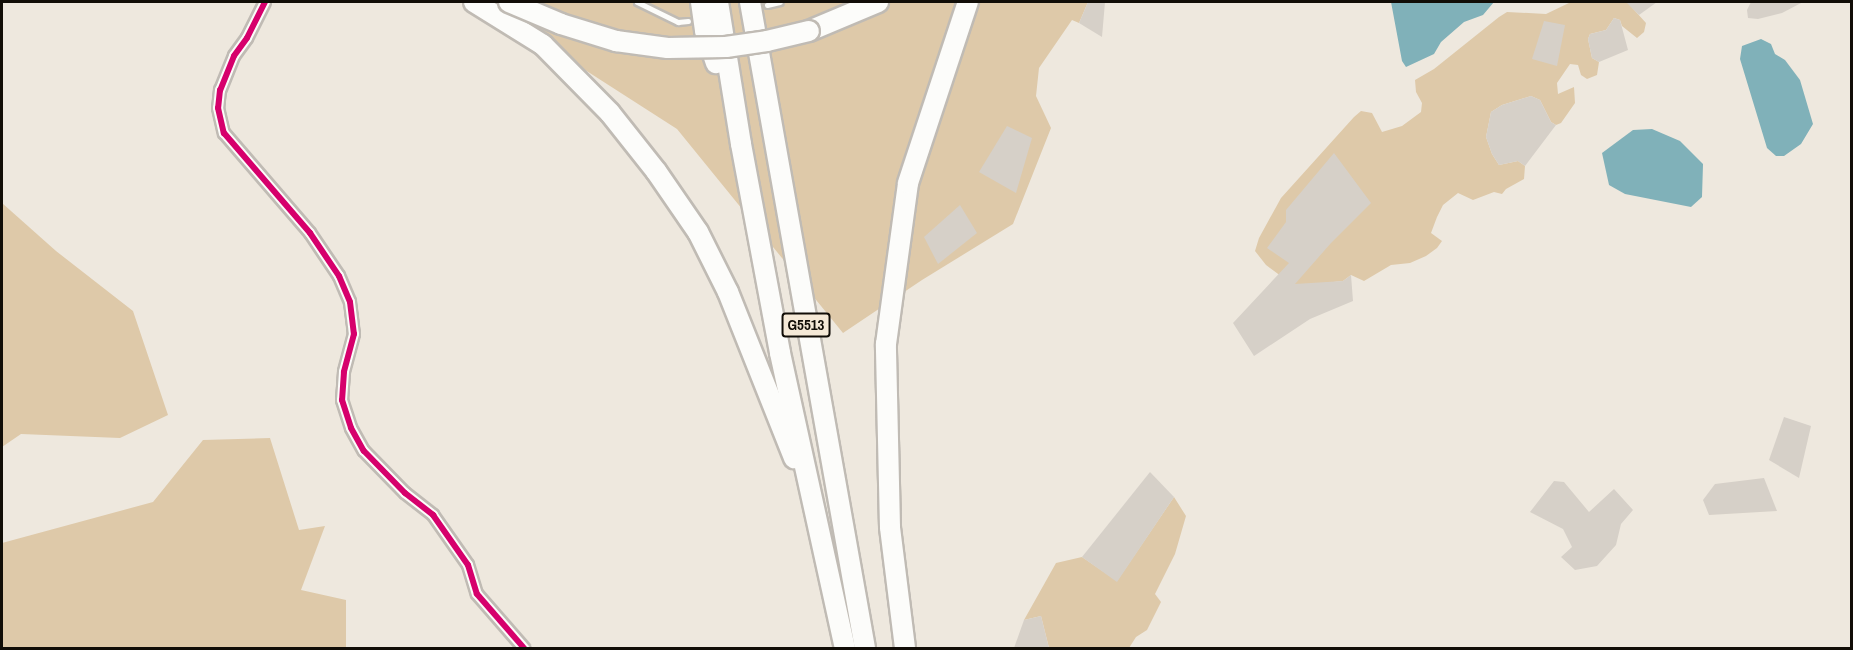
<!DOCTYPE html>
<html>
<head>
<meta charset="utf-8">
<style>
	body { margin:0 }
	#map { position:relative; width:1853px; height:650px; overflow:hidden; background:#eee8de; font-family:"Archivo Narrow",sans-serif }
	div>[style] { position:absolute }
	.forest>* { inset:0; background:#dec9a9 }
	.water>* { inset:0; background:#80b1b9 }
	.building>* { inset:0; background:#d6d0c8 }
	.roads { filter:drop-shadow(2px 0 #c0bbb4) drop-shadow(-2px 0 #c0bbb4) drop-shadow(0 2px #c0bbb4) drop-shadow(0 -2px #c0bbb4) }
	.lane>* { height:5px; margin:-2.5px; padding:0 2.5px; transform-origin:2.5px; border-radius:2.5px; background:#fcfcfa }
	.street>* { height:10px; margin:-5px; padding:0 5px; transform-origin:5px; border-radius:5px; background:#fcfcfa }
	.highway>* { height:20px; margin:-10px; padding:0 10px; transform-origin:10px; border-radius:10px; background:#fcfcfa }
	.bridges { filter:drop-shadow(2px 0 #c0bbb4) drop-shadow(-2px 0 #c0bbb4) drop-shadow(0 2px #c0bbb4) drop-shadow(0 -2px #c0bbb4) }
	.highway-bridge>* { height:20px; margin:-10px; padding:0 10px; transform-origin:10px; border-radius:10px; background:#fcfcfa }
	.cycleway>* { height:6px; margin:-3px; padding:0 3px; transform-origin:3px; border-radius:3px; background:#d6006c }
	span { translate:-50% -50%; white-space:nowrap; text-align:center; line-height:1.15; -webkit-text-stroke:5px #f5e9d7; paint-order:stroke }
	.shield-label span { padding:2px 4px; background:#f5e9d7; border:2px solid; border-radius:4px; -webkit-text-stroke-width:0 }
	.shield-label { font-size:15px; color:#110d07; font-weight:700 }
	.frame { position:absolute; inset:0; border:3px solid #110d07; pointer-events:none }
</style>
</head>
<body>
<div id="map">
	<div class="forest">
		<div style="clip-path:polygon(479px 2px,1088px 2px,1079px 23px,1072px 20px,1039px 68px,1036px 96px,1051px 128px,1013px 224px,922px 280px,843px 333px,677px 129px)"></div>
		<div style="clip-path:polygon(1571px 2px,1627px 2px,1646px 23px,1644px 32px,1637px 38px,1622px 26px,1620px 20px,1614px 18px,1606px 30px,1590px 34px,1588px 39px,1592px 58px,1599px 62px,1597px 75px,1587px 79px,1581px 75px,1578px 65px,1570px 64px,1557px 83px,1558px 94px,1574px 87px,1575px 103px,1561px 123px,1556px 125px,1551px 122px,1540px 100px,1531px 96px,1502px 105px,1491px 112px,1486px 137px,1492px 154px,1499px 165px,1518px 161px,1525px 166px,1524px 179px,1506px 189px,1502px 194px,1494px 192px,1473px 200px,1458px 193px,1443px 205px,1437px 217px,1431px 233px,1442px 241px,1437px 248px,1426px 256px,1410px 263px,1391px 265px,1364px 281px,1351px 275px,1343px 281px,1305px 285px,1307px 290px,1289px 282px,1266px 265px,1255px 251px,1259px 238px,1281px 198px,1354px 117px,1361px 111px,1372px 113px,1382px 132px,1402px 126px,1421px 112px,1422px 103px,1416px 92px,1415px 80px,1434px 69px,1499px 17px,1507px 12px,1546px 14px)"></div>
		<div style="clip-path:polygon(2px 203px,56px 251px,133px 311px,168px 415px,120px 438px,21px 434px,2px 447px)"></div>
		<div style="clip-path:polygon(270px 438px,299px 530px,325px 526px,301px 590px,346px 600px,346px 648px,2px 648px,2px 543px,153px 502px,203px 440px)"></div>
		<div style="clip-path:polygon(1174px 497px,1186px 516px,1175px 554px,1155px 594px,1161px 602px,1147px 630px,1136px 637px,1129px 648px,1049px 648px,1041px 616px,1024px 620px,1056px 563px,1082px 557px,1117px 581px)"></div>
	</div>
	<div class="water">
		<div style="clip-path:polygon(1391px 2px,1494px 2px,1483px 15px,1464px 22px,1441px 42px,1434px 54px,1406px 67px,1402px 61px)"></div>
		<div style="clip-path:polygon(1761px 39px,1771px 44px,1775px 54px,1785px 60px,1800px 80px,1813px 124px,1801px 144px,1784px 156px,1776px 156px,1767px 148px,1740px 59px,1742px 46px)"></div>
		<div style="clip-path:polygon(1652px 129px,1680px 141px,1703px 164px,1702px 197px,1691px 207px,1625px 194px,1609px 185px,1602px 153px,1633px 130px)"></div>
	</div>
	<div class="building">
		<div style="clip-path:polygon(1088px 2px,1105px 2px,1102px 37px,1079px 23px)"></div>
		<div style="clip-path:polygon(1626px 2px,1657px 2px,1639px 15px)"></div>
		<div style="clip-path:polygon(1751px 2px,1803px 2px,1782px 13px,1758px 19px,1748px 18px,1747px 10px)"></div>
		<div style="clip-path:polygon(1614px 18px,1620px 20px,1628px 50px,1599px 62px,1592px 58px,1588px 39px,1590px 34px,1606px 30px)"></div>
		<div style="clip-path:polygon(1544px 21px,1565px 25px,1557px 66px,1532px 59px)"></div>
		<div style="clip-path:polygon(1531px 96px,1540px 100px,1551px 122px,1556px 125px,1525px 166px,1518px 161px,1499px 165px,1492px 154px,1486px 137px,1491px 112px,1502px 105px)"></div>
		<div style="clip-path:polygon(1007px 126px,1032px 138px,1016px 193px,979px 172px)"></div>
		<div style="clip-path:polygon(1334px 153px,1371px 203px,1331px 243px,1295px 284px,1343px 281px,1351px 275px,1353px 301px,1310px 319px,1254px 356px,1233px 323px,1289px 263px,1267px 248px,1286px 222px,1286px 210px)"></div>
		<div style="clip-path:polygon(960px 205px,977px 233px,938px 264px,924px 237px)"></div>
		<div style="clip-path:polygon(1784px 417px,1811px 426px,1799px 478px,1769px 460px)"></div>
		<div style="clip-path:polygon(1150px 472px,1174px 497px,1117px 582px,1082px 557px)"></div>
		<div style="clip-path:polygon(1764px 478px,1777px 511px,1709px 515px,1703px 500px,1715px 484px)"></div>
		<div style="clip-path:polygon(1554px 481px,1564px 482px,1589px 512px,1614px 489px,1633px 510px,1621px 524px,1616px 545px,1597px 566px,1575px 570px,1561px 557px,1572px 547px,1563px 529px,1530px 512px)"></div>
		<div style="clip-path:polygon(1041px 616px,1049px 648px,1014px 648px,1024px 620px)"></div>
	</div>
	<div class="roads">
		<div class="lane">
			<div style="left:637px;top:2px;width:46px;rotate:26deg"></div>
			<div style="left:678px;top:22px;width:10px;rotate:-6deg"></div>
			<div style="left:767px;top:5px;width:13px;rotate:-13deg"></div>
		</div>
		<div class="street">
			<div style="left:265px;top:2px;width:40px;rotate:116.6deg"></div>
			<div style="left:247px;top:38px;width:22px;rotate:126deg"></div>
			<div style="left:234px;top:56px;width:37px;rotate:112deg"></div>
			<div style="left:220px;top:90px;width:18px;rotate:96deg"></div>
			<div style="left:218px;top:108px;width:26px;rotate:77deg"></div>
			<div style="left:224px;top:133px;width:132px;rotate:49.3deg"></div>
			<div style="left:310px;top:233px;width:52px;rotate:56deg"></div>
			<div style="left:339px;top:276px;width:28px;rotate:67deg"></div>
			<div style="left:350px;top:302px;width:32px;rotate:83deg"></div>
			<div style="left:354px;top:334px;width:39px;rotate:105deg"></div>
			<div style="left:344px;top:372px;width:28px;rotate:94deg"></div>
			<div style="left:342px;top:400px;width:29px;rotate:72deg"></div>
			<div style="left:351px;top:428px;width:26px;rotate:61deg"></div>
			<div style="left:364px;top:451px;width:59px;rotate:45.7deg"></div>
			<div style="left:405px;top:493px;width:36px;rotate:38deg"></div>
			<div style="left:433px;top:515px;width:61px;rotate:55deg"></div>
			<div style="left:468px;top:565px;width:30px;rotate:73deg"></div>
			<div style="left:477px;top:594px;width:72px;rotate:49deg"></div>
		</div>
		<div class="highway">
			<div style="left:474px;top:2px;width:81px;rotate:31.9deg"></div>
			<div style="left:543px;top:45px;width:95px;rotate:45.4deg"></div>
			<div style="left:610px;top:113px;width:74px;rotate:51.6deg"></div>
			<div style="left:656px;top:171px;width:74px;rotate:55.5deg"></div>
			<div style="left:698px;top:232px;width:67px;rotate:63.4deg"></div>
			<div style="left:728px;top:292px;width:179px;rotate:68.3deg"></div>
			<div style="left:701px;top:2px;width:29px;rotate:82deg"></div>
			<div style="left:705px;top:31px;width:34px;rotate:71deg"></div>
			<div style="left:718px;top:2px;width:144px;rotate:80.8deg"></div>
			<div style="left:741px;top:144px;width:213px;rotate:79.4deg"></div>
			<div style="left:780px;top:353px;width:302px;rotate:77.6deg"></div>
			<div style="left:750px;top:2px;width:656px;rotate:79.91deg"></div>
			<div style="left:809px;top:31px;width:75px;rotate:-22.8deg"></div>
			<div style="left:905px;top:648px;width:122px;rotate:-97.1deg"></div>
			<div style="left:890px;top:527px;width:183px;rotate:-91.3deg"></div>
			<div style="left:886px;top:344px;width:162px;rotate:-82.2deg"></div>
			<div style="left:908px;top:183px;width:191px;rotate:-71.7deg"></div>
		</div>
	</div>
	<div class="bridges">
		<div class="highway-bridge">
			<div style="left:509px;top:2px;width:56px;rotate:22.9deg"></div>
			<div style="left:561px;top:24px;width:58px;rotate:17.2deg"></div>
			<div style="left:616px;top:41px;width:52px;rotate:7.7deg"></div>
			<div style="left:668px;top:48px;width:58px;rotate:-1deg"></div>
			<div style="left:726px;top:47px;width:41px;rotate:-8.3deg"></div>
			<div style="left:767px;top:41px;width:43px;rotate:-13.4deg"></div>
		</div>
	</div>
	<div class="cycleway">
		<div style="left:265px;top:2px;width:40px;rotate:116.6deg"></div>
		<div style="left:247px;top:38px;width:22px;rotate:126deg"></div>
		<div style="left:234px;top:56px;width:37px;rotate:112deg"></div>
		<div style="left:220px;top:90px;width:18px;rotate:96deg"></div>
		<div style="left:218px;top:108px;width:26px;rotate:77deg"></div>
		<div style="left:224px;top:133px;width:132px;rotate:49.3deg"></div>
		<div style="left:310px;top:233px;width:52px;rotate:56deg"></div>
		<div style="left:339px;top:276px;width:28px;rotate:67deg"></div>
		<div style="left:350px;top:302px;width:32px;rotate:83deg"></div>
		<div style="left:354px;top:334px;width:39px;rotate:105deg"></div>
		<div style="left:344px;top:372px;width:28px;rotate:94deg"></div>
		<div style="left:342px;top:400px;width:29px;rotate:72deg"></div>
		<div style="left:351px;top:428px;width:26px;rotate:61deg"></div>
		<div style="left:364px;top:451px;width:59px;rotate:45.7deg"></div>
		<div style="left:405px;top:493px;width:36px;rotate:38deg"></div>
		<div style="left:433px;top:515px;width:61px;rotate:55deg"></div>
		<div style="left:468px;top:565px;width:30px;rotate:73deg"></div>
		<div style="left:477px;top:594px;width:72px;rotate:49deg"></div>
	</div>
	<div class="shield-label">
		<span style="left:806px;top:325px">G5513</span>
	</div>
	<div class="frame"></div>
</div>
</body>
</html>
